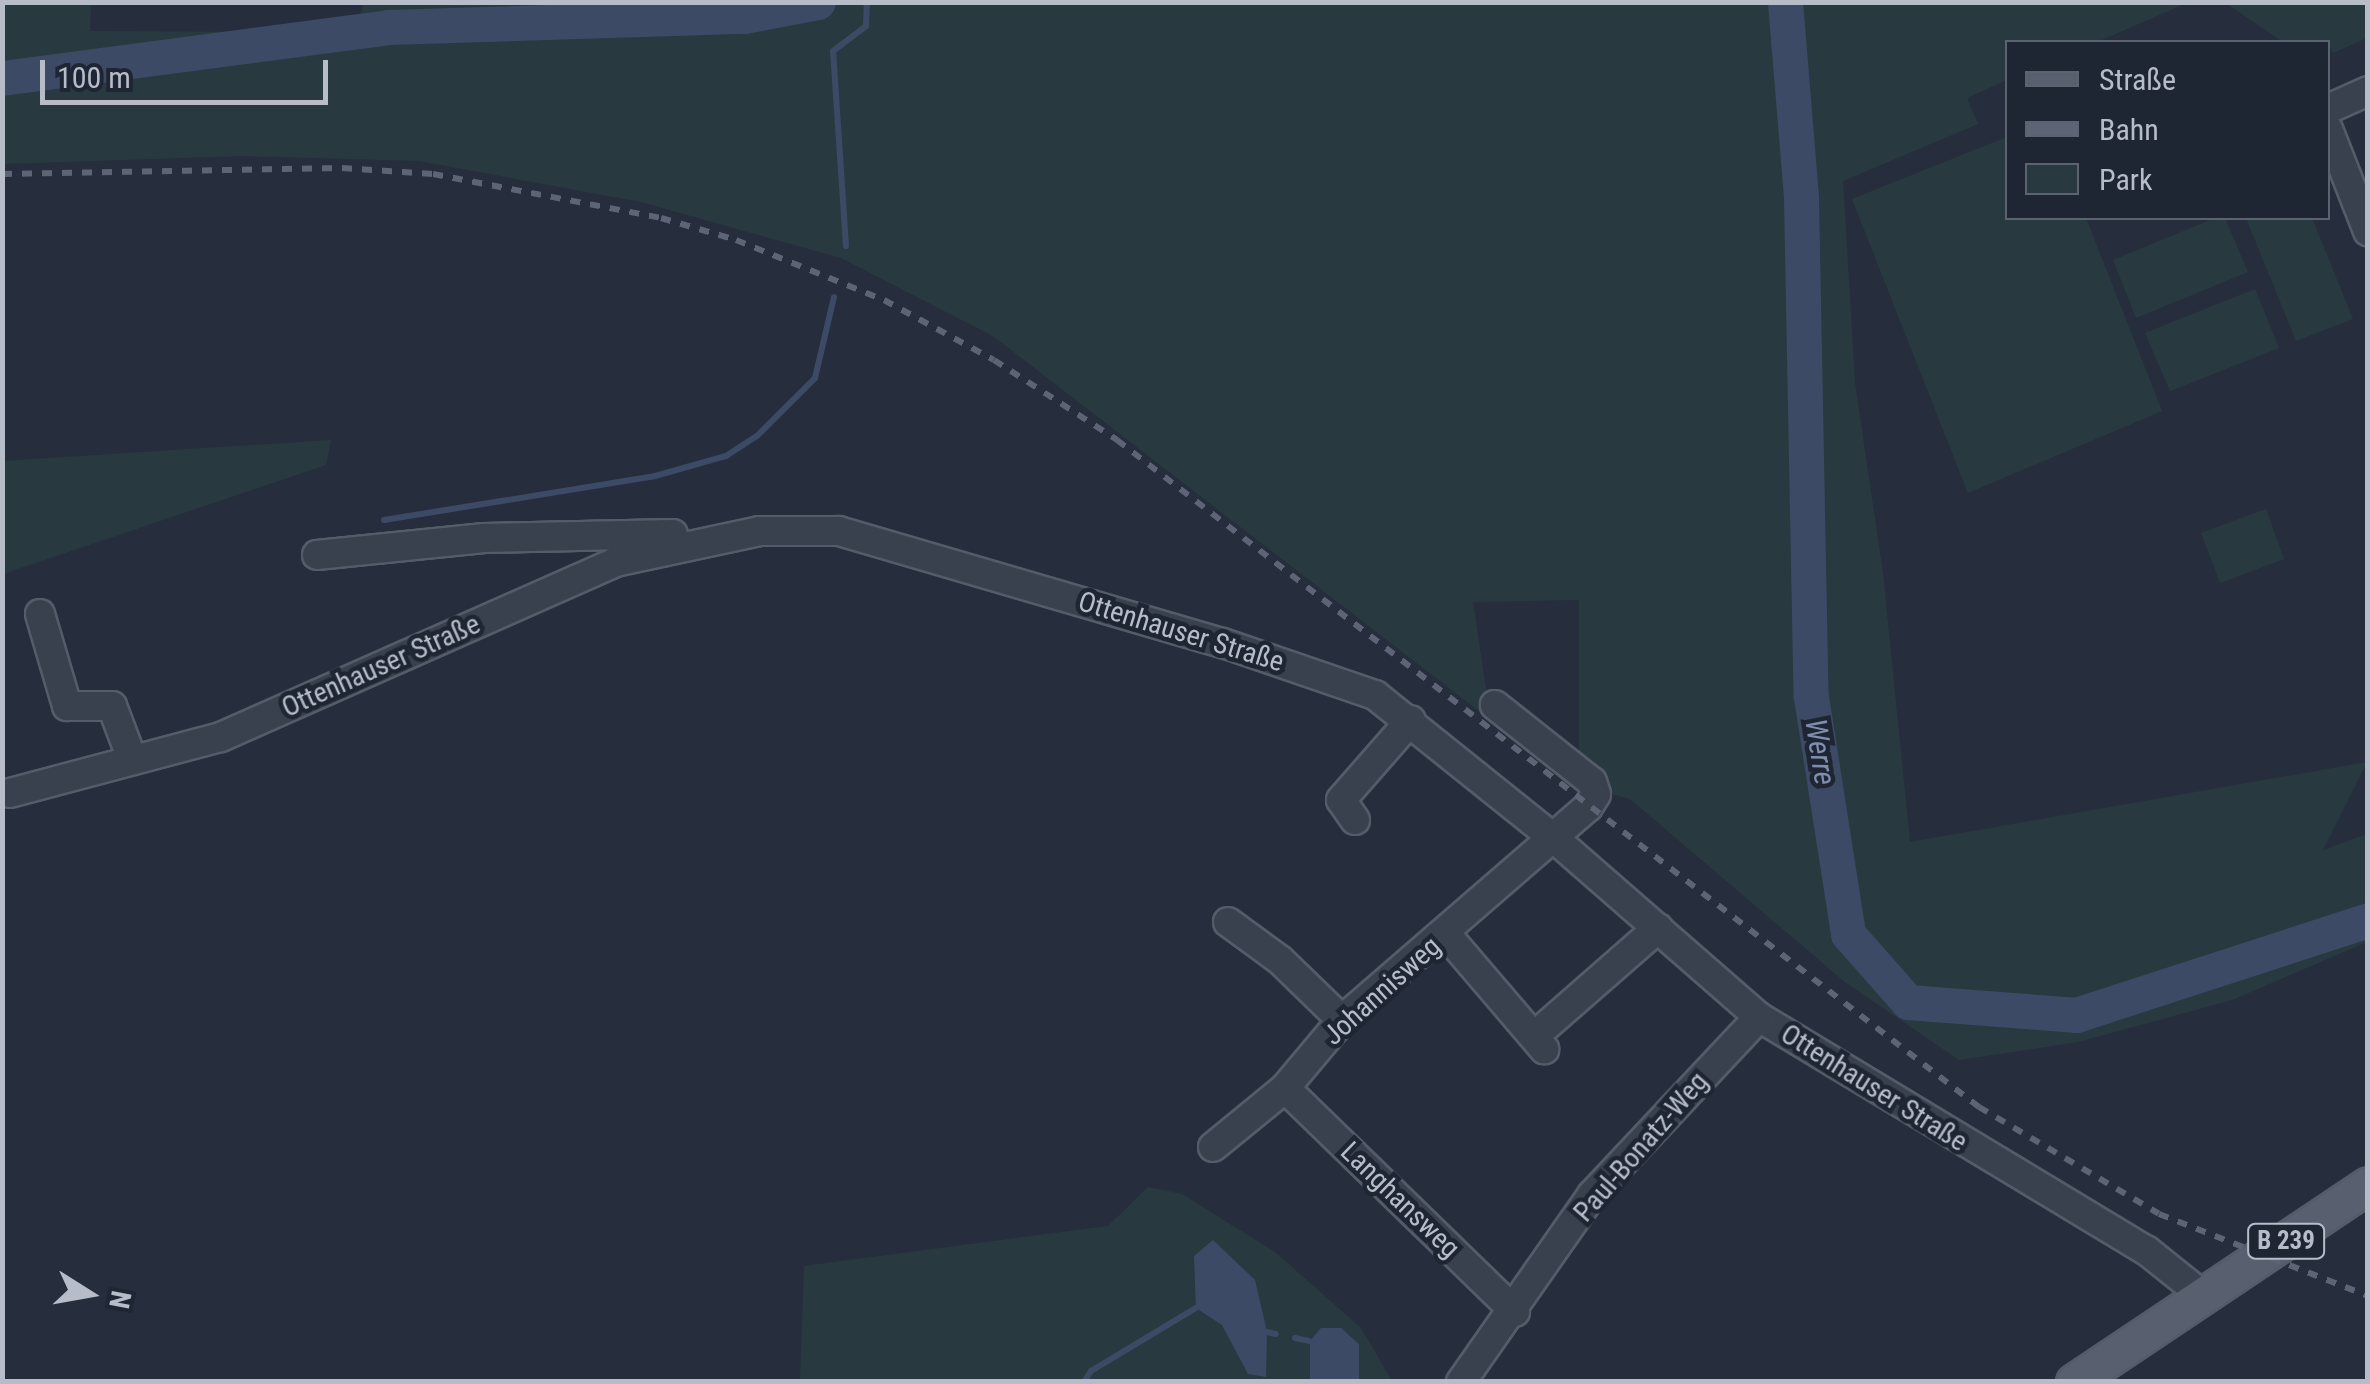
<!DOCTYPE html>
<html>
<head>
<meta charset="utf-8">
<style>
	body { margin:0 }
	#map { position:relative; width:2370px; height:1384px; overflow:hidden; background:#262e3e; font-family:"Roboto Condensed",sans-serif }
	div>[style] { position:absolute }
	.green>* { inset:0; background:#283a3f }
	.water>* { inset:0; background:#3d4a66 }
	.stream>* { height:6px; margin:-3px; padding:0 3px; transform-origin:3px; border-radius:3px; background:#3d4a66 }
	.river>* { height:35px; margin:-17.5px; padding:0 17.5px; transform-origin:17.5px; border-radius:17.5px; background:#3d4a66 }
	.roads { filter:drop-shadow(2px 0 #555c69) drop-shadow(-2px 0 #555c69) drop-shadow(0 2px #555c69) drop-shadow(0 -2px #555c69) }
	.minor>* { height:28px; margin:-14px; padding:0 14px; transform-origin:14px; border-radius:14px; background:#3a414e }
	.major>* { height:35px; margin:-17.5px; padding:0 17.5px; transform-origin:17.5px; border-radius:17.5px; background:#585f6e }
	.rail>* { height:6px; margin-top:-3px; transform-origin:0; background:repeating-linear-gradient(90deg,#5d6475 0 10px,transparent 0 20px) }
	span { translate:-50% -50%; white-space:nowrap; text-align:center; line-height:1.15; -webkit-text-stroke:9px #1f2633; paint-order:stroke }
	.shield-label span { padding:2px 8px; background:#1f2633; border:2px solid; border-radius:8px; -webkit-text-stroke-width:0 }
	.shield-label { font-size:25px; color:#b7bcc9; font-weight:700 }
	.street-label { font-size:28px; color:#b7bcc9 }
	.water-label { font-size:30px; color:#808faf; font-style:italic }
	.frame { position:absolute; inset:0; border:5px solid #b7bcc9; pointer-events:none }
	.legend { position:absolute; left:2005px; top:40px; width:325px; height:180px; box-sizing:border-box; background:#1f2633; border:2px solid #5c626f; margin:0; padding:12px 18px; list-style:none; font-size:30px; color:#b7bcc9 }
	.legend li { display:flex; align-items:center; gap:20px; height:50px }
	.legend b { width:50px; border:2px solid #5c626f }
	.north { position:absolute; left:40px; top:1244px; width:100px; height:100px; -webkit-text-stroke:8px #1f2633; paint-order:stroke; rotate:101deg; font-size:28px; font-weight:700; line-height:40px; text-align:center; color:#b7bcc9 }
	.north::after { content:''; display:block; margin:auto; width:35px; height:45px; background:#b7bcc9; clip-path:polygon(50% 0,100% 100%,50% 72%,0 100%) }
	.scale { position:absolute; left:40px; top:60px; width:288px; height:45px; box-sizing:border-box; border:5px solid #b7bcc9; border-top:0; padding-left:12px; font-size:30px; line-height:35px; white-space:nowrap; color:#b7bcc9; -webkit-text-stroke:8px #1f2633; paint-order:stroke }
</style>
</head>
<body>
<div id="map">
	<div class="green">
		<div style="clip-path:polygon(364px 2px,2187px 3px,2097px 42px,2008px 42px,2007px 80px,1967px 98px,1978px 124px,1843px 181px,1855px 383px,1883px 573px,1910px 842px,2367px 762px,2323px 850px,2367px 834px,2367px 942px,2232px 1000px,2078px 1042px,1959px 1060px,1845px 982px,1630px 799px,1608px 793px,1579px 762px,1579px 600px,1473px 602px,1488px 703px,1581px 790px,993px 336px,841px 258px,641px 202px,419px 161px,242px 156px,3px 164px,2px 3px,91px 3px,90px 31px,262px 32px,360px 18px)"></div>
		<div style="clip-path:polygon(2226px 3px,2367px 3px,2367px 38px,2333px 53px,2328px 42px,2283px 42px)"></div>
		<div style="clip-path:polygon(2007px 137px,2008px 218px,2086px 218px,2162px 411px,1968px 493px,1852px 199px)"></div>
		<div style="clip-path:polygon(2215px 218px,2225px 218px,2248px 272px,2136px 318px,2113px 260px)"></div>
		<div style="clip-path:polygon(2246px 218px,2312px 218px,2353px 319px,2296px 341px)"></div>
		<div style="clip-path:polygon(2255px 289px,2279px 348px,2170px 391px,2145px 333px)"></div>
		<div style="clip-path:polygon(331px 440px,326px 465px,3px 574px,3px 461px)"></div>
		<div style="clip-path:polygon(2266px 509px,2284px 559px,2220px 583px,2201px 533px)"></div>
		<div style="clip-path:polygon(1148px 1187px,1182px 1194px,1275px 1252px,1361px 1328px,1392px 1381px,800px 1382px,804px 1266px,1108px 1226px)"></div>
	</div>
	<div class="water">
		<div style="clip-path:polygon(1213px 1240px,1255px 1280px,1267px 1332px,1266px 1377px,1248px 1374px,1222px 1325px,1196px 1308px,1194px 1256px)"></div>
		<div style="clip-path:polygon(1321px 1328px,1341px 1328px,1359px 1344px,1359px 1381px,1310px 1381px,1310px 1341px)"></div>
	</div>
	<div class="stream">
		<div style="left:846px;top:246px;width:195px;rotate:-93.8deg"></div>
		<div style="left:833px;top:51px;width:41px;rotate:-37.1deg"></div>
		<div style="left:866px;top:26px;width:24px;rotate:-88deg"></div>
		<div style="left:384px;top:520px;width:275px;rotate:-9.2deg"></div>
		<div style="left:655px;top:476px;width:74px;rotate:-15.7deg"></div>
		<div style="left:726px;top:456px;width:37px;rotate:-33deg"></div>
		<div style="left:757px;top:436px;width:82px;rotate:-45deg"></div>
		<div style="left:815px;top:378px;width:83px;rotate:-76.8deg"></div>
		<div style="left:1267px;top:1332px;width:9px;rotate:13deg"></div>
		<div style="left:1295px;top:1338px;width:14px;rotate:12deg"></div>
		<div style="left:1084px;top:1382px;width:13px;rotate:-58deg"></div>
		<div style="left:1091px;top:1371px;width:122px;rotate:-31deg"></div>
	</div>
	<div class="river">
		<div style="left:1785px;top:2px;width:197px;rotate:85.3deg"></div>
		<div style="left:1801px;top:198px;width:499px;rotate:88.9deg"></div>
		<div style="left:1811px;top:697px;width:240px;rotate:81.1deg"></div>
		<div style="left:1848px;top:934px;width:91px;rotate:48.6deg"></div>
		<div style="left:1908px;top:1002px;width:169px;rotate:4.4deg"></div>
		<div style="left:2076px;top:1015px;width:307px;rotate:-18deg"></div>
		<div style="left:2px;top:78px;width:388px;rotate:-7.5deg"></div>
		<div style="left:387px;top:27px;width:357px;rotate:-1.8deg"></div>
		<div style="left:744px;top:16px;width:75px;rotate:-10.7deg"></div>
	</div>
	<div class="roads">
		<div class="minor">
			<div style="left:2328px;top:109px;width:44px;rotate:-24.2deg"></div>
			<div style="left:2328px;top:129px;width:110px;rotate:68.6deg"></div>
			<div style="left:317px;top:555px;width:168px;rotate:-5.8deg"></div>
			<div style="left:484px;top:538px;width:189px;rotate:-1.2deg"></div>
			<div style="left:40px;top:614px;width:96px;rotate:73.6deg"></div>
			<div style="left:67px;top:706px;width:45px"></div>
			<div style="left:112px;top:706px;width:57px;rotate:69.3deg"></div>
			<div style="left:10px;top:793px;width:218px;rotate:-14.9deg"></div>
			<div style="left:221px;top:737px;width:431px;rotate:-23.9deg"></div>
			<div style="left:615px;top:562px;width:147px;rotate:-12.1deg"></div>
			<div style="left:759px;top:531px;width:80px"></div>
			<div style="left:839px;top:531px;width:400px;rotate:16.3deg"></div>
			<div style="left:1223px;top:643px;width:161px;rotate:18.9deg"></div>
			<div style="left:1375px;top:695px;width:232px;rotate:38.7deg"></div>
			<div style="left:1556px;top:840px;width:269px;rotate:41.1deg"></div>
			<div style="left:1759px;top:1017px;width:452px;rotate:31.1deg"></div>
			<div style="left:2146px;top:1250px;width:77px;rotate:38.7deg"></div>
			<div style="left:1355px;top:820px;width:24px;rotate:-125deg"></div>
			<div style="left:1341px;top:800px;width:106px;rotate:-48.8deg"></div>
			<div style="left:1228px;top:922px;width:64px;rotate:36.2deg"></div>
			<div style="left:1280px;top:960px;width:86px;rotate:44.1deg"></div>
			<div style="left:1445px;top:933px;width:153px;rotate:49.5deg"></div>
			<div style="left:1546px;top:1026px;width:149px;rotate:-41.2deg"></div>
			<div style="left:1285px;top:1088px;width:321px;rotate:44.2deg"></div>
			<div style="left:1213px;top:1147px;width:93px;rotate:-39.3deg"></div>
			<div style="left:1285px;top:1088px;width:89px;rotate:-50deg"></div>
			<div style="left:1342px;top:1020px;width:325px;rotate:-40.9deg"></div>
			<div style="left:1588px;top:807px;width:15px;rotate:-58deg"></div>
			<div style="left:1596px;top:794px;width:13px;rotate:-108deg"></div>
			<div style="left:1592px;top:782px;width:124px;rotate:-141.6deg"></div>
			<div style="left:1461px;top:1382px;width:228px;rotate:-55deg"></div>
			<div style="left:1592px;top:1195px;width:244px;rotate:-46.8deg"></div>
		</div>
		<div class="major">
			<div style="left:2074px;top:1382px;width:354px;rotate:-33.8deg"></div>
		</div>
	</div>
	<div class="rail">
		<div style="left:2px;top:174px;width:340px;rotate:-1deg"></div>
		<div style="left:342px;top:168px;width:91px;rotate:3.8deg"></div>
		<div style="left:433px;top:174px;width:232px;rotate:10.9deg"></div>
		<div style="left:661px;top:218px;width:78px;rotate:16.3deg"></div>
		<div style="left:736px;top:240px;width:160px;rotate:22.1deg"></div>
		<div style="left:884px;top:300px;width:125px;rotate:28.6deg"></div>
		<div style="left:994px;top:360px;width:147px;rotate:33deg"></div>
		<div style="left:1117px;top:440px;width:1090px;rotate:37.73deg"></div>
		<div style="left:1979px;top:1107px;width:209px;rotate:30.7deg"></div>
		<div style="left:2159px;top:1214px;width:225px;rotate:21.4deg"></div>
	</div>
	<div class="shield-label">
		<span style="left:2286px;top:1241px">B 239</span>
	</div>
	<div class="street-label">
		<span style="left:1181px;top:632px;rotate:17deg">Ottenhauser Straße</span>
		<span style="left:381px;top:666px;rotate:-24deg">Ottenhauser Straße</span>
		<span style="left:1382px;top:991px;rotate:-42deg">Johannisweg</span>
		<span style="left:1874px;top:1088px;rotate:32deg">Ottenhauser Straße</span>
		<span style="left:1641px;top:1147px;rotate:-49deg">Paul-Bonatz-Weg</span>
		<span style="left:1400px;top:1200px;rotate:44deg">Langhansweg</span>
	</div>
	<div class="water-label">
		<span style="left:1820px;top:752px;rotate:81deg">Werre</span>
	</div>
	<div class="frame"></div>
	<ul class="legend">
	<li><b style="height:12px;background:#585f6e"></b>Straße</li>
	<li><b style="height:12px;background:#5d6475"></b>Bahn</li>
	<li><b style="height:28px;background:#283a3f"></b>Park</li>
	</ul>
	<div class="north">N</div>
	<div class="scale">100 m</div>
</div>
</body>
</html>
